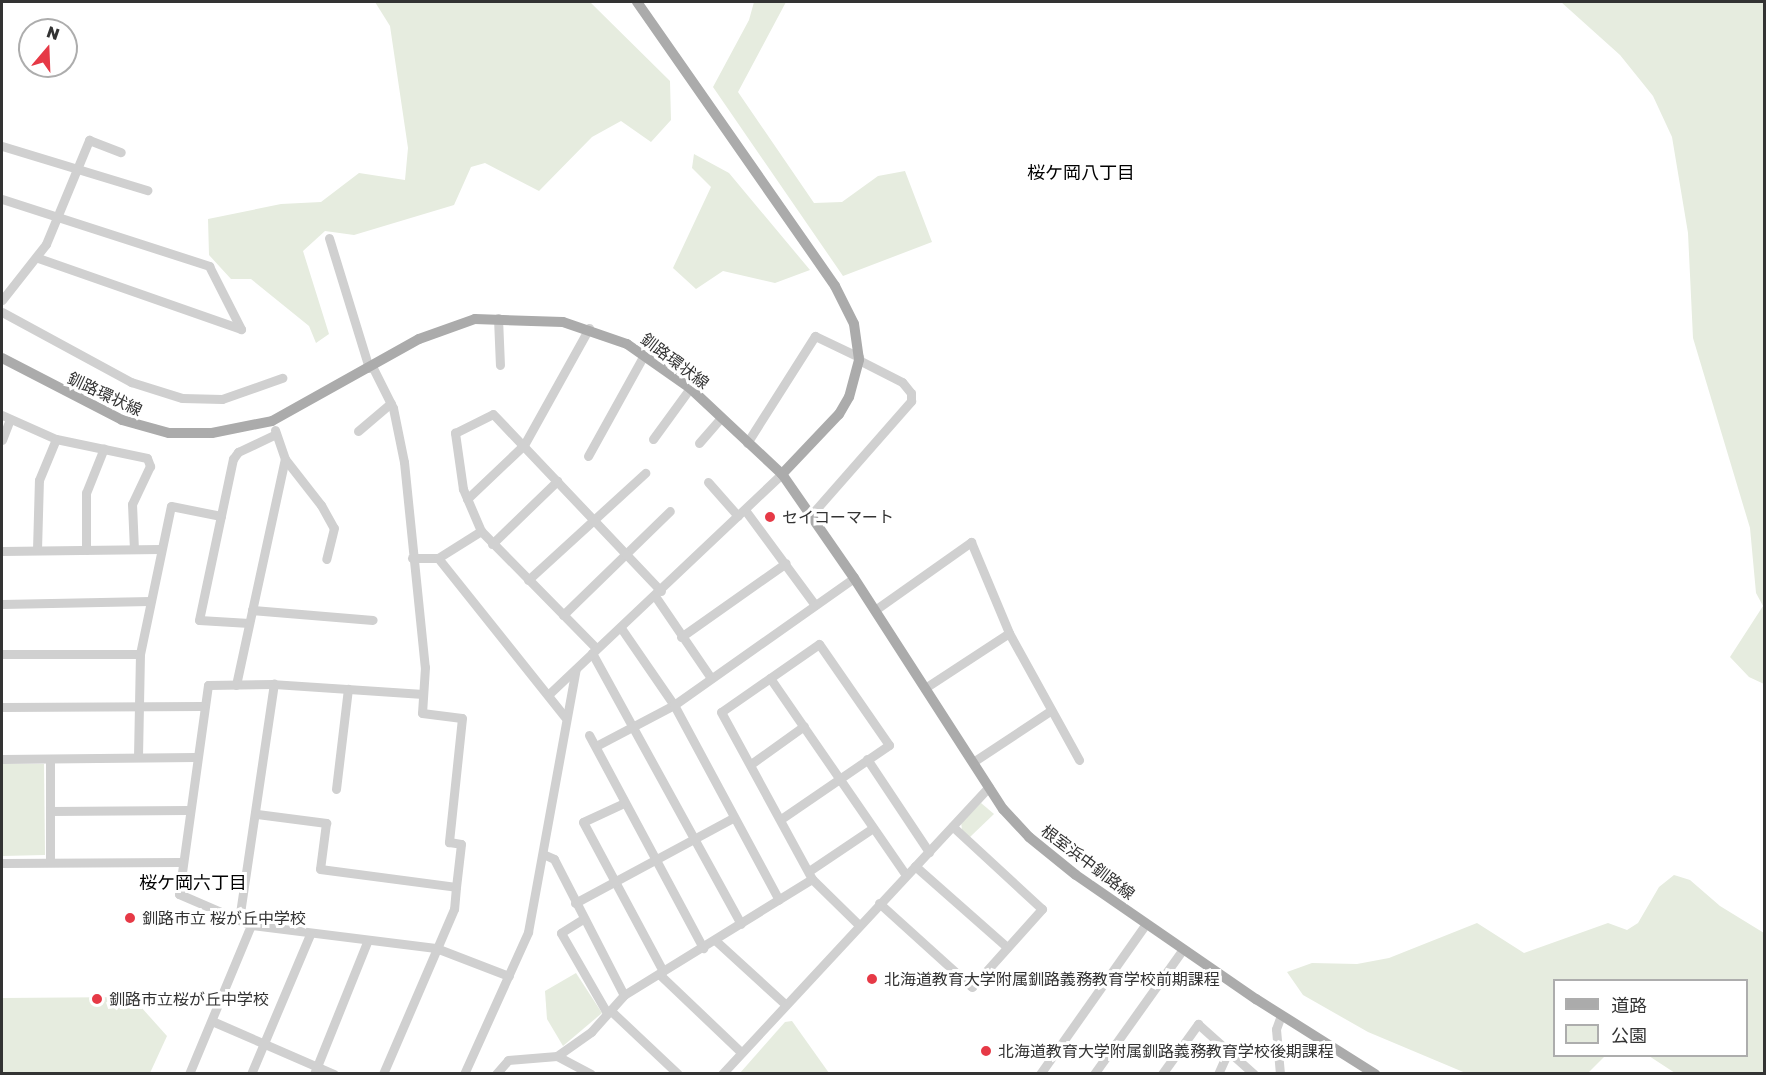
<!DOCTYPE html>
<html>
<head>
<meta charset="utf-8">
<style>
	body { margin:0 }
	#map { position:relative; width:1766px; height:1075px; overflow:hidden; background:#fff; font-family:"Golos Text","Noto Sans JP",sans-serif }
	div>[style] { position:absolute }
	.green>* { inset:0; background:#e6ecdf }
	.minor>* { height:9px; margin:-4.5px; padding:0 4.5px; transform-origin:4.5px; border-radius:4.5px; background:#d0d0d0 }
	.major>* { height:10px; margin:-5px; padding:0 5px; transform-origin:5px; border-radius:5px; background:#ababab }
	.dots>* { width:16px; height:16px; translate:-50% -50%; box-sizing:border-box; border:3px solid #fff; border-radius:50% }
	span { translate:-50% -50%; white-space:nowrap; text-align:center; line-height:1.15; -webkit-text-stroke:6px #fff; paint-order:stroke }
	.street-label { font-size:16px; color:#333 }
	.poi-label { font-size:16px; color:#333 }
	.left { translate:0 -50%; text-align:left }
	.neighbourhood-label { font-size:18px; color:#000 }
	.frame { position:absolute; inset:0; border:3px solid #333; pointer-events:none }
	.legend { position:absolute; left:1553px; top:979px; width:195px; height:78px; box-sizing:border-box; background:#fff; border:2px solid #adadad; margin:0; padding:8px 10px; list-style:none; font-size:18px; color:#333 }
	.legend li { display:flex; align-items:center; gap:12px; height:30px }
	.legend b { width:30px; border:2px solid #adadad }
	.north { position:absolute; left:18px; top:18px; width:60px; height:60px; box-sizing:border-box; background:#fff; border:2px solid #adadad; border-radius:50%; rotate:19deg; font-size:16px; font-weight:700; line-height:24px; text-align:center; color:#333 }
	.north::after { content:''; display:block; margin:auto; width:21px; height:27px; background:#e63946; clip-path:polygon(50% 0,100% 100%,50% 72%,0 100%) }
</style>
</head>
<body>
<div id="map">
	<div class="green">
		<div style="clip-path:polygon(375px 2px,590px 2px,670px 81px,671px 120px,651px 142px,621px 121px,592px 137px,539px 191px,485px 163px,471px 167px,454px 205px,354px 235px,325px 231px,303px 251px,329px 334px,316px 343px,309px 326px,251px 279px,231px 279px,209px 255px,208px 219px,281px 204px,321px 202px,359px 173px,405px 180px,408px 148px,390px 26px)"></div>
		<div style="clip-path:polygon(754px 2px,786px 2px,738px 92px,814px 203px,842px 202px,878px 176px,905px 171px,932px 242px,843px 276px,713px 87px,749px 20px)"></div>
		<div style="clip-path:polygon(1561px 2px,1764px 2px,1764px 684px,1749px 677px,1730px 657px,1763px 606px,1756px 593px,1750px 528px,1693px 338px,1688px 233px,1672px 137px,1653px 96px,1620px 55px)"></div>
		<div style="clip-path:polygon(694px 154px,729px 173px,810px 270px,775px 283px,723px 271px,696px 289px,673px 268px,711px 187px,692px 168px)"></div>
		<div style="clip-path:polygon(2px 764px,44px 764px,45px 855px,2px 856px)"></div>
		<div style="clip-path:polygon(981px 803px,994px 814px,970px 837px,962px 830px,961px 822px)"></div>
		<div style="clip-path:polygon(1674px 875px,1690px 880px,1720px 906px,1764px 933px,1764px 1073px,1675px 1073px,1649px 1056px,1746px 1056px,1746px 980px,1554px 980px,1554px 1056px,1605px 1056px,1588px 1073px,1468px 1074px,1368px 1032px,1303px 995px,1287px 972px,1312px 963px,1357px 964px,1389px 958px,1477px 923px,1524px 953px,1608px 923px,1627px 930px,1638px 923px,1659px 887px)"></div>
		<div style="clip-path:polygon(576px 973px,602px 1013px,563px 1046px,547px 1019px,545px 991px)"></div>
		<div style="clip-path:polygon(132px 997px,167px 1036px,150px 1073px,2px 1073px,2px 998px)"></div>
		<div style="clip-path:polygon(792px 1021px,829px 1073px,740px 1073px,785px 1022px)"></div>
	</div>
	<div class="minor">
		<div style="left:2px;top:146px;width:152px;rotate:16.9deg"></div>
		<div style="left:2px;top:199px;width:218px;rotate:17.9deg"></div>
		<div style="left:209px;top:266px;width:71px;rotate:63.1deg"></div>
		<div style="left:241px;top:329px;width:215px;rotate:-160.7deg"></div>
		<div style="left:329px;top:238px;width:136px;rotate:72.9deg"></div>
		<div style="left:2px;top:300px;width:71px;rotate:-51.8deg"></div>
		<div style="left:46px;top:244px;width:113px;rotate:-67.5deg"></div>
		<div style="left:89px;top:140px;width:34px;rotate:21deg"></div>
		<div style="left:2px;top:312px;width:147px;rotate:28.5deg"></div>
		<div style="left:131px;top:382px;width:53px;rotate:17.4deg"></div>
		<div style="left:182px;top:398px;width:40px;rotate:1.4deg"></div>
		<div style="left:222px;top:399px;width:64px;rotate:-19.3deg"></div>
		<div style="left:498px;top:318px;width:47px;rotate:87.6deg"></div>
		<div style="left:372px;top:366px;width:47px;rotate:63.4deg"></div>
		<div style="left:393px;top:408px;width:55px;rotate:78.5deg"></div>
		<div style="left:404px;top:462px;width:206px;rotate:84.2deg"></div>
		<div style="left:425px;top:667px;width:46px;rotate:93.7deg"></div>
		<div style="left:422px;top:713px;width:40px;rotate:7.1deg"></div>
		<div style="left:462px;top:718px;width:125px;rotate:96deg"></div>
		<div style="left:449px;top:842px;width:12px;rotate:9deg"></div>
		<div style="left:461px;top:844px;width:43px;rotate:96.6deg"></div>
		<div style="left:2px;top:415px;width:59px;rotate:24deg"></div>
		<div style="left:56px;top:439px;width:93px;rotate:11.8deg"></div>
		<div style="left:147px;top:458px;width:9px;rotate:69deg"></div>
		<div style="left:150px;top:466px;width:42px;rotate:115.3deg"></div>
		<div style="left:132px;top:504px;width:45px;rotate:87.5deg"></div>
		<div style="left:275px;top:430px;width:31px;rotate:71deg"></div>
		<div style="left:285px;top:459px;width:58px;rotate:52deg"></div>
		<div style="left:321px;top:505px;width:26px;rotate:61deg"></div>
		<div style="left:334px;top:528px;width:32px;rotate:104deg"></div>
		<div style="left:358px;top:431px;width:43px;rotate:-40.3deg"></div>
		<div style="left:653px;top:439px;width:63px;rotate:-54deg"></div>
		<div style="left:2px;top:440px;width:22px;rotate:-69deg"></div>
		<div style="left:699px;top:443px;width:32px;rotate:-49deg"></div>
		<div style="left:747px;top:443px;width:127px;rotate:-57.6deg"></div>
		<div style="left:815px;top:336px;width:49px;rotate:25.5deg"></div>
		<div style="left:588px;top:456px;width:115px;rotate:-61deg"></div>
		<div style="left:708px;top:482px;width:45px;rotate:48.6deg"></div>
		<div style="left:467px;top:499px;width:79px;rotate:-43.5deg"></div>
		<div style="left:524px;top:445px;width:134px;rotate:-60.9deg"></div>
		<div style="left:745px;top:510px;width:118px;rotate:53.6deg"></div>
		<div style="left:811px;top:515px;width:152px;rotate:-48.7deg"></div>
		<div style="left:911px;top:401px;width:8px;rotate:-90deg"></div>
		<div style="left:911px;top:393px;width:14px;rotate:-129deg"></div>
		<div style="left:902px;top:382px;width:48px;rotate:-152.9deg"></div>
		<div style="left:492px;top:544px;width:91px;rotate:-44.1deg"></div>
		<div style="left:37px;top:550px;width:70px;rotate:-88.4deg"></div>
		<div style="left:39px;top:480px;width:44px;rotate:-67.5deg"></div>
		<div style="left:86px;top:550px;width:57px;rotate:-90deg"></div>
		<div style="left:86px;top:493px;width:48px;rotate:-68.2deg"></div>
		<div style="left:2px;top:551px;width:158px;rotate:-0.7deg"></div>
		<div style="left:412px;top:558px;width:26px"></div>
		<div style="left:438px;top:558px;width:51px;rotate:-32.1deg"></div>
		<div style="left:438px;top:558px;width:203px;rotate:51.4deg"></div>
		<div style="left:528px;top:580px;width:159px;rotate:-42.4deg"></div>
		<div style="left:655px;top:596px;width:99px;rotate:55.7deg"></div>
		<div style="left:2px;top:604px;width:148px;rotate:-1.2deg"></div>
		<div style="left:252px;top:610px;width:121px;rotate:4.7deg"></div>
		<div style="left:875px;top:610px;width:118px;rotate:-35.3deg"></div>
		<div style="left:971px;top:542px;width:99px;rotate:67.3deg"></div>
		<div style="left:1009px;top:633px;width:145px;rotate:61.1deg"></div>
		<div style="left:563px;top:615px;width:149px;rotate:-44.2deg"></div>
		<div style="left:249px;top:623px;width:50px;rotate:-176.6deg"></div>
		<div style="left:199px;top:620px;width:165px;rotate:-78.1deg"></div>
		<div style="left:233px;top:459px;width:9px;rotate:-54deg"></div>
		<div style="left:238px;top:452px;width:42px;rotate:-25.3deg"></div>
		<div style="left:621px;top:628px;width:93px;rotate:55.5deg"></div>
		<div style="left:674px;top:705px;width:221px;rotate:61.7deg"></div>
		<div style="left:681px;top:637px;width:128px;rotate:-35.2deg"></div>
		<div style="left:596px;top:648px;width:164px;rotate:-134.5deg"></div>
		<div style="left:481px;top:531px;width:46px;rotate:-113.2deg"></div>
		<div style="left:463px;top:489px;width:57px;rotate:-98.1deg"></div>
		<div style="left:455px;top:433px;width:42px;rotate:-26.6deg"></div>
		<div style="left:493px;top:414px;width:244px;rotate:46.5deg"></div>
		<div style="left:592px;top:653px;width:309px;rotate:61.2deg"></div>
		<div style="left:2px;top:654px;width:138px"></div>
		<div style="left:770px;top:678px;width:239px;rotate:55.4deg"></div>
		<div style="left:236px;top:685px;width:231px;rotate:-77.8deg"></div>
		<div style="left:925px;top:688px;width:100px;rotate:-33.2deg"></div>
		<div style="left:423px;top:694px;width:149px;rotate:-176.2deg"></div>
		<div style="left:274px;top:684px;width:66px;rotate:179.1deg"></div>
		<div style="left:208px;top:685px;width:211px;rotate:97.9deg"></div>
		<div style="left:179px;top:894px;width:78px;rotate:23.3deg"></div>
		<div style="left:251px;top:925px;width:186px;rotate:7.1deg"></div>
		<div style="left:436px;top:948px;width:78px;rotate:21deg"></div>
		<div style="left:549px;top:694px;width:320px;rotate:-43.4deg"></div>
		<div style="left:2px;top:707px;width:201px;rotate:-0.3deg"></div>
		<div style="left:589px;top:735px;width:242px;rotate:61.8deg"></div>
		<div style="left:596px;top:746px;width:88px;rotate:-27.7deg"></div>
		<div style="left:674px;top:705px;width:220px;rotate:-35.2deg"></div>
		<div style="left:138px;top:757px;width:103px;rotate:-88.9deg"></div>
		<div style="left:140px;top:654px;width:151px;rotate:-78.2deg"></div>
		<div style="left:171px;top:506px;width:51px;rotate:11.3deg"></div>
		<div style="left:2px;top:759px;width:193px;rotate:-0.6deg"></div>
		<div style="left:50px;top:759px;width:103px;rotate:90deg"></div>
		<div style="left:867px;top:759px;width:112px;rotate:56.3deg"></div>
		<div style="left:973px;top:762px;width:92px;rotate:-33.5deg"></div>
		<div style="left:751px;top:764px;width:65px;rotate:-35.6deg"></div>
		<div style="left:336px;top:789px;width:101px;rotate:-83.2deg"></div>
		<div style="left:624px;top:803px;width:45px;rotate:155.1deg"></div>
		<div style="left:583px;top:822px;width:169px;rotate:61.8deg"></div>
		<div style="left:50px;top:811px;width:138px;rotate:-0.4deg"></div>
		<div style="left:257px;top:814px;width:70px;rotate:7.4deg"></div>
		<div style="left:326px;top:823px;width:46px;rotate:97.4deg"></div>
		<div style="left:320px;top:869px;width:137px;rotate:7.5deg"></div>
		<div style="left:456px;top:887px;width:22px;rotate:95deg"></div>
		<div style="left:454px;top:909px;width:180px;rotate:113.3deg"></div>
		<div style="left:781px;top:819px;width:131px;rotate:-34.4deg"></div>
		<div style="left:889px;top:745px;width:123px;rotate:-124.7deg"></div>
		<div style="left:819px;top:644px;width:119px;rotate:145.2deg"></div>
		<div style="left:721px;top:712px;width:190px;rotate:61.4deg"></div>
		<div style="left:812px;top:879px;width:66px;rotate:44.4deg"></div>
		<div style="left:543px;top:854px;width:12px;rotate:24deg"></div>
		<div style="left:554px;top:859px;width:153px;rotate:62.8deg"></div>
		<div style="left:2px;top:863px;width:178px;rotate:-0.3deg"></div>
		<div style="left:915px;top:866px;width:123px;rotate:41.4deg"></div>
		<div style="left:809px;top:871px;width:77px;rotate:-33.9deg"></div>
		<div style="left:575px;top:903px;width:179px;rotate:-28.3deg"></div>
		<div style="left:879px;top:903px;width:125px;rotate:42.1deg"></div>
		<div style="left:972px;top:987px;width:105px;rotate:-48.1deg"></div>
		<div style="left:1042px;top:909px;width:122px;rotate:-137.3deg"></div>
		<div style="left:583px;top:919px;width:26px;rotate:148deg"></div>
		<div style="left:561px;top:933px;width:92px;rotate:60.1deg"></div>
		<div style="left:239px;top:920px;width:239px;rotate:-81.6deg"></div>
		<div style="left:716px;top:941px;width:93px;rotate:42.4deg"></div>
		<div style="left:659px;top:974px;width:113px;rotate:43.6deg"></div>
		<div style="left:610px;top:1010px;width:93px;rotate:43.3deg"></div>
		<div style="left:212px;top:1021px;width:133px;rotate:23.5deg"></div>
		<div style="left:557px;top:1056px;width:38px;rotate:28deg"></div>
		<div style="left:189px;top:1074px;width:161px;rotate:-67.4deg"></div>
		<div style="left:251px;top:1074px;width:152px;rotate:-67.1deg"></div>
		<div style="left:314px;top:1074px;width:144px;rotate:-68.1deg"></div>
		<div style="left:464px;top:1074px;width:156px;rotate:-65.7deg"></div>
		<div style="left:528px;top:932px;width:267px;rotate:-79.7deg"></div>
		<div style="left:496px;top:1074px;width:18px;rotate:-49deg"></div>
		<div style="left:508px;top:1060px;width:49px;rotate:-4.7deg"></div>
		<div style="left:557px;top:1056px;width:42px;rotate:-35.2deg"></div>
		<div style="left:591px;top:1032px;width:50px;rotate:-48.3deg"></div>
		<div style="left:624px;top:995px;width:221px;rotate:-31.7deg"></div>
		<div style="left:722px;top:1074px;width:392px;rotate:-47.1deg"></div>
		<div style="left:1040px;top:1074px;width:184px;rotate:-54.8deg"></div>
		<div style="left:1094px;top:1074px;width:153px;rotate:-54.5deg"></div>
		<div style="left:1162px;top:1074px;width:62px;rotate:-54.2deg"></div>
		<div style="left:1198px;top:1024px;width:75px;rotate:41.8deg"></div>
		<div style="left:1218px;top:1074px;width:24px;rotate:-66deg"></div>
		<div style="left:1280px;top:1074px;width:45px;rotate:-95.1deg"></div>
		<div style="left:1276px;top:1029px;width:15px;rotate:-70deg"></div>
	</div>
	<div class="major">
		<div style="left:637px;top:2px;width:346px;rotate:55.1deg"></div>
		<div style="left:835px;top:286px;width:42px;rotate:63.4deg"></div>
		<div style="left:854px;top:324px;width:36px;rotate:82deg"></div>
		<div style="left:859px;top:360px;width:38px;rotate:105deg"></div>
		<div style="left:849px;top:397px;width:20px;rotate:120deg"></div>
		<div style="left:839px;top:414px;width:83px;rotate:133.5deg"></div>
		<div style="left:2px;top:358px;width:135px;rotate:27.3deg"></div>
		<div style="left:122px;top:420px;width:49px;rotate:15.5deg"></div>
		<div style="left:169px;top:433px;width:43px"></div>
		<div style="left:212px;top:433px;width:61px;rotate:-11.3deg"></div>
		<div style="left:272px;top:421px;width:168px;rotate:-29.2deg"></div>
		<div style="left:419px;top:339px;width:59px;rotate:-19.7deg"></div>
		<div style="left:475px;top:319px;width:88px;rotate:2deg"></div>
		<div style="left:563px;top:322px;width:68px;rotate:19deg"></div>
		<div style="left:627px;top:344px;width:77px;rotate:34.9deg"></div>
		<div style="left:690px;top:388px;width:126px;rotate:43.1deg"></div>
		<div style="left:782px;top:474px;width:126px;rotate:55.3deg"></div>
		<div style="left:854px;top:578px;width:275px;rotate:57.2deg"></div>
		<div style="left:1003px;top:809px;width:38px;rotate:47deg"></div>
		<div style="left:1029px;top:837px;width:60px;rotate:39deg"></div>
		<div style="left:1076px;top:875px;width:219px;rotate:34.6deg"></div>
		<div style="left:1256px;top:999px;width:141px;rotate:32.2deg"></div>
	</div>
	<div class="dots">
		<div style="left:770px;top:517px;background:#e63946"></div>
		<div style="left:130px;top:918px;background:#e63946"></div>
		<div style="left:872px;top:979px;background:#e63946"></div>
		<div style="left:97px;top:999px;background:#e63946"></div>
		<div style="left:986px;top:1051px;background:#e63946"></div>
	</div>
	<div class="street-label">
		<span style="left:675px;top:361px;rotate:37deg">釧路環状線</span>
		<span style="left:105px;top:394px;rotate:25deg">釧路環状線</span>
		<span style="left:1088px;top:862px;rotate:37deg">根室浜中釧路線</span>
	</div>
	<div class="poi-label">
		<span class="left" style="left:782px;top:517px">セイコーマート</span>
		<span class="left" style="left:142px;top:918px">釧路市立 桜が丘中学校</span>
		<span class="left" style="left:884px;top:979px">北海道教育大学附属釧路義務教育学校前期課程</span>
		<span class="left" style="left:109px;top:999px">釧路市立桜が丘中学校</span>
		<span class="left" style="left:998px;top:1051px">北海道教育大学附属釧路義務教育学校後期課程</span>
	</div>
	<div class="neighbourhood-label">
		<span style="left:1081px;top:172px">桜ケ岡八丁目</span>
		<span style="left:193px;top:882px">桜ケ岡六丁目</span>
	</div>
	<div class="frame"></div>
	<ul class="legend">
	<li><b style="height:8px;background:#ababab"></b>道路</li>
	<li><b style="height:16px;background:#e6ecdf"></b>公園</li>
	</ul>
	<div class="north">N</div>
</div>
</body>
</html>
